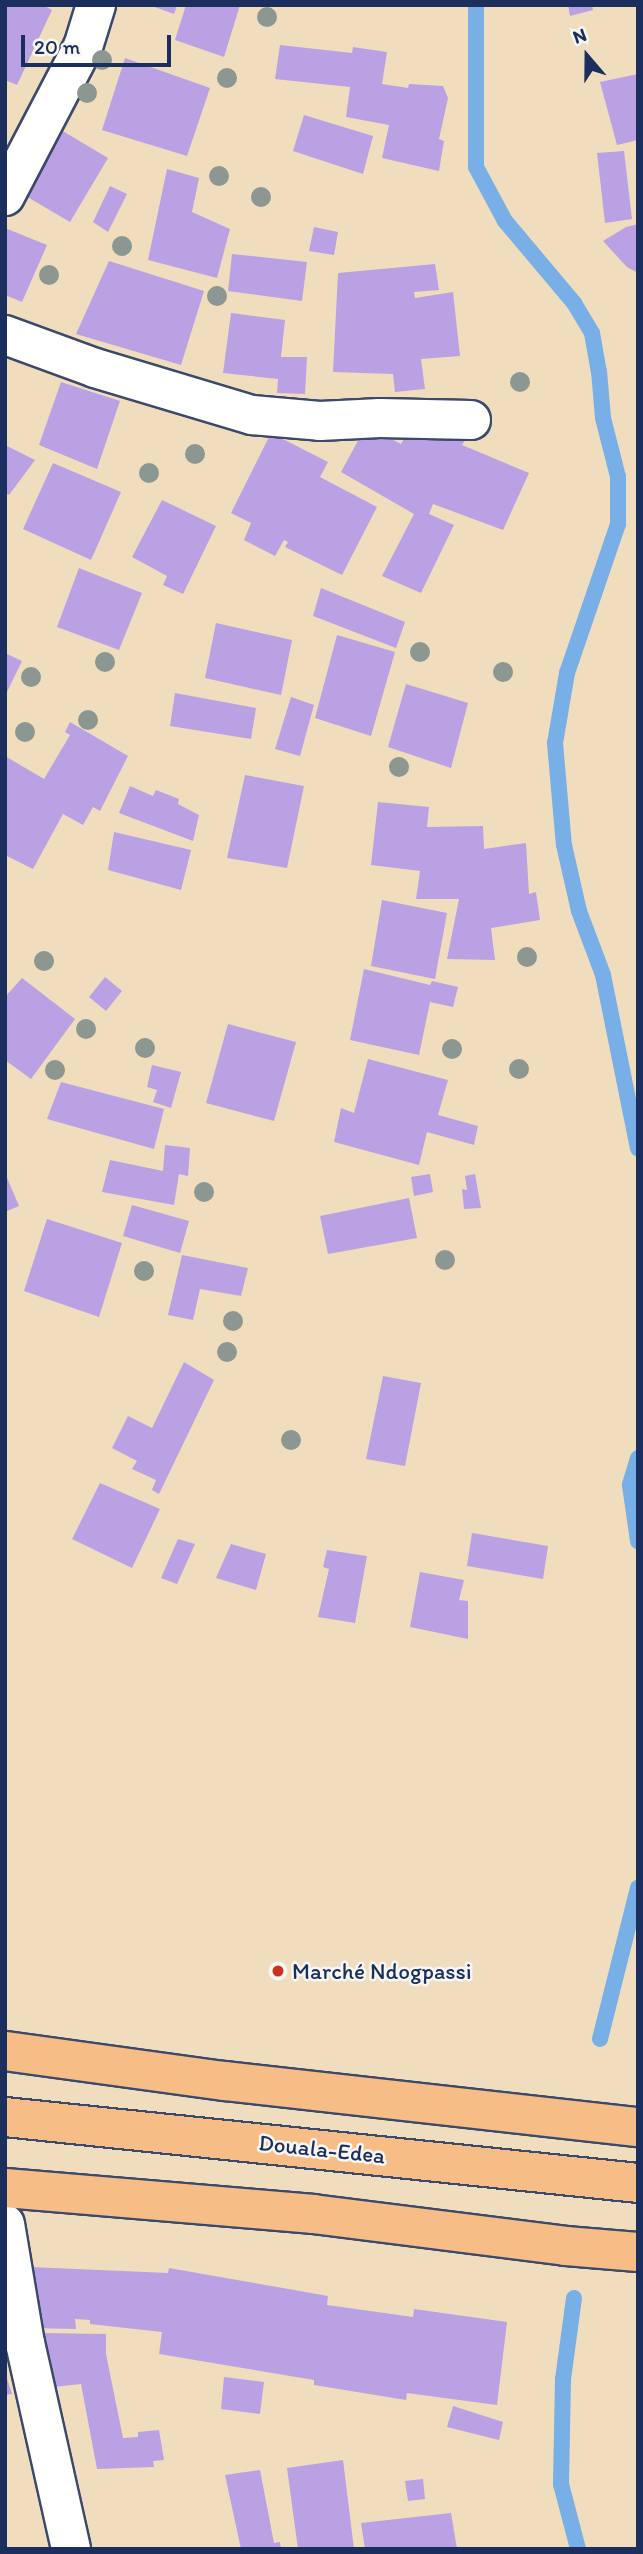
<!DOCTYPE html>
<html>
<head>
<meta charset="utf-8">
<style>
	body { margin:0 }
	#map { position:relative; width:643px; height:2554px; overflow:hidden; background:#f0ddbe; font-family:Itim,sans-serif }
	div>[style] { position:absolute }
	.stream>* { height:16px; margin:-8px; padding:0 8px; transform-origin:8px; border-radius:8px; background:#78afe7 }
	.building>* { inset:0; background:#baa1e3 }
	.roads { filter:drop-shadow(2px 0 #3b496c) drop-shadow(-2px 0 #3b496c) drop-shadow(0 2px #3b496c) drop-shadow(0 -2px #3b496c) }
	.minor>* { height:38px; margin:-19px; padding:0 19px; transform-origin:19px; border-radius:19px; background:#fff }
	.major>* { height:38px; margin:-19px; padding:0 19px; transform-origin:19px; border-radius:19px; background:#f6be86 }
	.highway>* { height:38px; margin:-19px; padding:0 19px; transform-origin:19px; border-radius:19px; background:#f6be86 }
	.trees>* { width:20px; height:20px; margin:-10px; border-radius:50%; background:#8b9790 }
	.dots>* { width:19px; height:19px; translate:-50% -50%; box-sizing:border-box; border:4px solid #f6f6f2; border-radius:50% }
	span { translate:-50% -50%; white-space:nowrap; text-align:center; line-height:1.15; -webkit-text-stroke:5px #f6f6f2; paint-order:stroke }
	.poi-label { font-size:23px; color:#1b2f5e }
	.left { translate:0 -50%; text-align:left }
	.street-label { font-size:23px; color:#1b2f5e }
	.frame { position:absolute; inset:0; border:7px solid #1b2f5e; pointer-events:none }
	.north { position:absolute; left:552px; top:21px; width:70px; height:70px; -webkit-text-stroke:5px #f6f6f2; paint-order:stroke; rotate:340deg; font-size:19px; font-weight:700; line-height:28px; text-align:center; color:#1b2f5e }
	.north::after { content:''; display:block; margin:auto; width:24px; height:32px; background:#1b2f5e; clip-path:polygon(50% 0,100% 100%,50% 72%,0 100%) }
	.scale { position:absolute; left:21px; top:35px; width:150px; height:32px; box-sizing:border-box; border:4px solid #1b2f5e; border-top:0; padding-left:9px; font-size:21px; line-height:24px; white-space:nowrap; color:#1b2f5e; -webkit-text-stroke:5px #f6f6f2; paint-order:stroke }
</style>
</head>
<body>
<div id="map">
	<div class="stream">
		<div style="left:476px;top:5px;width:162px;rotate:90deg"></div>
		<div style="left:476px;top:167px;width:61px;rotate:61.8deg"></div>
		<div style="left:505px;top:221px;width:107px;rotate:49.9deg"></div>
		<div style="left:574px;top:303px;width:35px;rotate:59deg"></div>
		<div style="left:592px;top:333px;width:39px;rotate:80deg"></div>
		<div style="left:599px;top:371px;width:47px;rotate:85.1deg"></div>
		<div style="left:603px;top:418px;width:61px;rotate:75.7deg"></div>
		<div style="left:618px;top:477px;width:47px;rotate:90deg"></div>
		<div style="left:618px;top:524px;width:157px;rotate:108.9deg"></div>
		<div style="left:567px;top:673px;width:71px;rotate:99.7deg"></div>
		<div style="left:555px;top:743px;width:102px;rotate:85deg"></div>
		<div style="left:564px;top:845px;width:68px;rotate:77.2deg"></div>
		<div style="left:579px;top:911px;width:68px;rotate:69.4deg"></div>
		<div style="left:603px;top:975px;width:177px;rotate:78.6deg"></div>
		<div style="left:638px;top:1458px;width:28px;rotate:107deg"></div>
		<div style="left:630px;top:1485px;width:57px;rotate:81.9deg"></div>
		<div style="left:600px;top:2039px;width:156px;rotate:-75.9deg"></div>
		<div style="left:574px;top:2298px;width:82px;rotate:97.7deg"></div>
		<div style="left:563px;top:2379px;width:105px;rotate:91.1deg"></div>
		<div style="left:561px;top:2484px;width:67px;rotate:75.3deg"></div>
	</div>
	<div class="building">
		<div style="clip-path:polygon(5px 5px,43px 5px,52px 10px,17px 85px,5px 80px)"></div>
		<div style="clip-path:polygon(149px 5px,177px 5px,174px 14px)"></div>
		<div style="clip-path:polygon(186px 5px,240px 5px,224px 57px,175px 40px)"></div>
		<div style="clip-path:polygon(568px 5px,592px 5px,593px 10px,570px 16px)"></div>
		<div style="clip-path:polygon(280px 45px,352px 53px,353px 47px,387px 52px,382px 84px,408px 88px,409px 84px,443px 86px,448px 98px,439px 139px,444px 141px,439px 171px,382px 158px,389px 125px,346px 117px,350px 87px,275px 79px)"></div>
		<div style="clip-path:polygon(125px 58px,210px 88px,187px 156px,102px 130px)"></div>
		<div style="clip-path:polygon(638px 74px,638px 140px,617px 145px,600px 82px)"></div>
		<div style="clip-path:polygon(304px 115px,373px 136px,363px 174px,293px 151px)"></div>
		<div style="clip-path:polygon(61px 130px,108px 158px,70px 222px,24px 195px)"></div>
		<div style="clip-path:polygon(624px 151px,632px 219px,605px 223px,597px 153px)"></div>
		<div style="clip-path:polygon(167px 169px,199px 178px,192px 212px,230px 229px,217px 278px,148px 260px)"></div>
		<div style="clip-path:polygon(110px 186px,127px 194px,108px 232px,93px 222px)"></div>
		<div style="clip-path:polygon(638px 224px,638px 273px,627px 267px,603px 241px,626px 227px)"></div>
		<div style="clip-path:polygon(314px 227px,338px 232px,334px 255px,309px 251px)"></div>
		<div style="clip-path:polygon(5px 228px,47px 245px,22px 302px,5px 295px)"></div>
		<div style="clip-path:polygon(232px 254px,307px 262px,302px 301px,228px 291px)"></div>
		<div style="clip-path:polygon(109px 261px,204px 291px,181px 365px,76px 334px)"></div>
		<div style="clip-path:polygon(435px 264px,439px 290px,414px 292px,415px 298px,453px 292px,460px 356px,421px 359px,425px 389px,395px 392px,393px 374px,333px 372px,338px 273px)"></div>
		<div style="clip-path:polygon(231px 313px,285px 320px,281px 357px,307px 357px,305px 394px,277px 393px,278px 379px,223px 373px)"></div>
		<div style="clip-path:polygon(61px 382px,120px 401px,97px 469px,39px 445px)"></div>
		<div style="clip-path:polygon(414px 422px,469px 434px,462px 445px,529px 473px,503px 530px,433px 504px,429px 514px,454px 525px,421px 593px,382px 576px,414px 514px,341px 472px,366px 426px,401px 444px)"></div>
		<div style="clip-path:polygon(271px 433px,328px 462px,320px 477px,377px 507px,342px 575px,285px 547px,288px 542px,284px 540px,275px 556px,244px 540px,251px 523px,231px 513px)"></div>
		<div style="clip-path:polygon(5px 445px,35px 460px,9px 495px,5px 493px)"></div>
		<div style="clip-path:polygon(53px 463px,121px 492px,91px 560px,23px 529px)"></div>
		<div style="clip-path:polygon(162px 500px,216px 526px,183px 594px,163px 585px,167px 576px,132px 557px)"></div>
		<div style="clip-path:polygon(79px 568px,142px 593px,119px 650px,57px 627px)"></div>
		<div style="clip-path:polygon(321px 588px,405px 622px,396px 648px,313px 616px)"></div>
		<div style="clip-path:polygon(216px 623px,292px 640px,281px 695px,205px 678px)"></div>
		<div style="clip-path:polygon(337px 635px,395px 652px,371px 736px,315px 718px)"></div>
		<div style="clip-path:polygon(5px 653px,22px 661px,5px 696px)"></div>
		<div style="clip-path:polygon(406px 684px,468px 703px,451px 768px,388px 747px)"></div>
		<div style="clip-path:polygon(175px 693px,256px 708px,251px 739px,170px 726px)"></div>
		<div style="clip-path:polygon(291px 697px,314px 705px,300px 756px,275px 749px)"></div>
		<div style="clip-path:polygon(70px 722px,128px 756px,100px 811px,93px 807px,83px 825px,63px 814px,33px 869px,5px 855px,5px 756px,44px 779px,70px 735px,65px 732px)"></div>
		<div style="clip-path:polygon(245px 775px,304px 786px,287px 868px,227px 858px)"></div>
		<div style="clip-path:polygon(130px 786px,153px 796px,156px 790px,179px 799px,178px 804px,199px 815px,193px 841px,119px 813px)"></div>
		<div style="clip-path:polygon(378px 802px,429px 807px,427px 827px,483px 826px,484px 849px,526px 843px,529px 894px,536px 892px,540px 920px,491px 928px,495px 960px,447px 959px,459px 899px,416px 899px,420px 871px,371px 865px)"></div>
		<div style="clip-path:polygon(114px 832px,191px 850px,181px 890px,108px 870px)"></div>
		<div style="clip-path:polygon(382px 900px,447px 913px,435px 979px,371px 966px)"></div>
		<div style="clip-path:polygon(364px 969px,430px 985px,432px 981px,458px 987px,453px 1007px,430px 1002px,419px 1055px,350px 1040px)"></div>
		<div style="clip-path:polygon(105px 977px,122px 991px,106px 1011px,89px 997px)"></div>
		<div style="clip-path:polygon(22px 978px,75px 1019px,31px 1079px,5px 1060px,5px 997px)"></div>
		<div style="clip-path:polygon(228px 1024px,296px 1042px,274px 1121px,206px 1103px)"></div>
		<div style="clip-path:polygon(368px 1059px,448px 1080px,438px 1115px,478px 1126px,474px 1145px,427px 1132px,419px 1165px,334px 1142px,341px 1108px,354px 1113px)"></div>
		<div style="clip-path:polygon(152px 1065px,181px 1072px,171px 1108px,153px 1102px,157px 1090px,147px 1087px)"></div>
		<div style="clip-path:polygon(61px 1082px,164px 1109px,154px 1149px,47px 1119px)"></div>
		<div style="clip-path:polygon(165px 1145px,190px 1148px,188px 1176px,179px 1174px,174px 1205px,102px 1192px,110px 1160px,163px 1171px)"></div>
		<div style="clip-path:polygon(5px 1173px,19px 1206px,5px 1212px)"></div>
		<div style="clip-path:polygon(430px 1174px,433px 1192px,414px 1196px,411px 1177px)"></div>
		<div style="clip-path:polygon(475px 1174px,481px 1208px,464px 1209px,462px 1189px,467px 1190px,465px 1176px)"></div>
		<div style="clip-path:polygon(409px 1198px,417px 1238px,328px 1254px,320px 1216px)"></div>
		<div style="clip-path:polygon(132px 1205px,189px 1221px,180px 1253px,123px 1236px)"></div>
		<div style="clip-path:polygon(47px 1219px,122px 1243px,99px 1317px,24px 1291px)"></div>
		<div style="clip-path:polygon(182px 1255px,248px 1268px,241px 1296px,200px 1289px,193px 1320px,168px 1315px)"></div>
		<div style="clip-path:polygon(184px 1362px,214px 1380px,159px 1494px,152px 1490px,156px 1480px,132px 1469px,137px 1461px,112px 1448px,128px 1416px,152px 1428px)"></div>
		<div style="clip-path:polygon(383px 1376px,421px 1383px,405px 1466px,366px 1459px)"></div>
		<div style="clip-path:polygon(100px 1483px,160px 1509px,132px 1568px,72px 1539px)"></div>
		<div style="clip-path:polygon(472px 1533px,548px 1546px,543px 1579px,467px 1566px)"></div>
		<div style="clip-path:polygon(178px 1539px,195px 1544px,177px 1584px,161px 1578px)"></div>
		<div style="clip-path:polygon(231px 1544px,266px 1554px,256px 1590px,216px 1578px)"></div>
		<div style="clip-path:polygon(327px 1550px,367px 1556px,355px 1623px,318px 1617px,329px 1569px,323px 1567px)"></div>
		<div style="clip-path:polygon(420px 1572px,464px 1580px,459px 1600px,468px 1601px,468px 1639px,410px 1627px)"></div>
		<div style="clip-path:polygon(30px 2267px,168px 2273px,169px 2268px,328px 2296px,327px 2305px,413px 2317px,414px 2309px,507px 2322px,497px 2405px,407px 2393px,406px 2400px,314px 2385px,314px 2380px,159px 2354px,162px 2332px,90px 2324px,90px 2320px,75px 2319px,76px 2329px,29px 2328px)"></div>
		<div style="clip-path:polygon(42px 2333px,106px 2334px,106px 2354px,123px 2438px,138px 2437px,138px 2432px,159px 2430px,164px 2460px,153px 2461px,154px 2467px,97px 2469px,81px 2384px,54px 2387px,50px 2356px,42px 2357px)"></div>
		<div style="clip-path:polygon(5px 2373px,12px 2394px,5px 2395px)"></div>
		<div style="clip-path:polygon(224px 2377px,264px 2382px,260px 2414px,221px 2409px)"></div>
		<div style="clip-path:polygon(453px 2406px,503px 2422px,499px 2440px,447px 2427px)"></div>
		<div style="clip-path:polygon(343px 2460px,354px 2549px,298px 2549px,287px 2468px)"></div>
		<div style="clip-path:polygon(260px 2470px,274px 2543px,280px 2542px,281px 2549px,241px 2549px,225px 2475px)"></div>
		<div style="clip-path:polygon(423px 2479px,425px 2499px,408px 2501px,405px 2481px)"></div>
		<div style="clip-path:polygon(451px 2513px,457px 2549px,365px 2549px,361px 2523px)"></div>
	</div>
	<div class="roads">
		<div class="minor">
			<div style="left:5px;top:196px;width:168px;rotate:-62.4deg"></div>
			<div style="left:83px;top:47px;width:44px;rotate:-72.8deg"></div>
			<div style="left:5px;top:335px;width:96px;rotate:20.1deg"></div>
			<div style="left:95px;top:368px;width:164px;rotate:16.7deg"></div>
			<div style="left:252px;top:415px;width:68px;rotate:5deg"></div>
			<div style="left:320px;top:421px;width:60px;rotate:-2.9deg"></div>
			<div style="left:380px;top:418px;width:91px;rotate:1.3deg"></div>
			<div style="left:5px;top:2224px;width:121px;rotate:80.5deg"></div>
			<div style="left:25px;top:2343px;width:211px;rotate:77.4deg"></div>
		</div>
		<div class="major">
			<div style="left:5px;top:2051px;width:222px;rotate:7.8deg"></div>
			<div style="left:225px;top:2081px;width:416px;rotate:6.4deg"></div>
			<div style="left:5px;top:2188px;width:309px;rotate:4.8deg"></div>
			<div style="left:313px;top:2214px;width:255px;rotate:7.2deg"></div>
			<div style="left:566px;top:2246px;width:72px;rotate:4.8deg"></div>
		</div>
		<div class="highway">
			<div style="left:5px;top:2117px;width:636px;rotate:5.95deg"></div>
		</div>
	</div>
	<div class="trees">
		<div style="left:267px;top:17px"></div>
		<div style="left:102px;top:60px"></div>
		<div style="left:227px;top:78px"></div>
		<div style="left:87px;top:93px"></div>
		<div style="left:219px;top:176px"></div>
		<div style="left:261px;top:197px"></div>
		<div style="left:122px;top:246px"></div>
		<div style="left:49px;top:275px"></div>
		<div style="left:217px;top:296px"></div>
		<div style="left:520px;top:382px"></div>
		<div style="left:195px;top:454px"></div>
		<div style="left:149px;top:473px"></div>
		<div style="left:420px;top:652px"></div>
		<div style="left:105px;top:662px"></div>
		<div style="left:503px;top:672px"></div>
		<div style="left:31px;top:677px"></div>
		<div style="left:88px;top:720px"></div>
		<div style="left:25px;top:732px"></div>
		<div style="left:399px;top:767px"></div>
		<div style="left:527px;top:957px"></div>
		<div style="left:44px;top:961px"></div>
		<div style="left:86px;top:1029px"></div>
		<div style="left:145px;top:1048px"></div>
		<div style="left:452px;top:1049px"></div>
		<div style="left:519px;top:1069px"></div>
		<div style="left:55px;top:1070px"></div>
		<div style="left:204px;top:1192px"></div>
		<div style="left:445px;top:1260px"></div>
		<div style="left:144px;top:1271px"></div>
		<div style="left:233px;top:1321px"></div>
		<div style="left:227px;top:1352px"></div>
		<div style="left:291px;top:1440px"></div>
	</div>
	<div class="dots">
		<div style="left:278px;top:1971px;background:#c8321e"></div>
	</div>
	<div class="poi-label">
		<span class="left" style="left:292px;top:1971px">Marché Ndogpassi</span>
	</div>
	<div class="street-label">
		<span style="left:322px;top:2149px;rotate:6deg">Douala-Edea</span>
	</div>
	<div class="frame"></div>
	<div class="north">N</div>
	<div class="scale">20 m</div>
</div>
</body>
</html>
